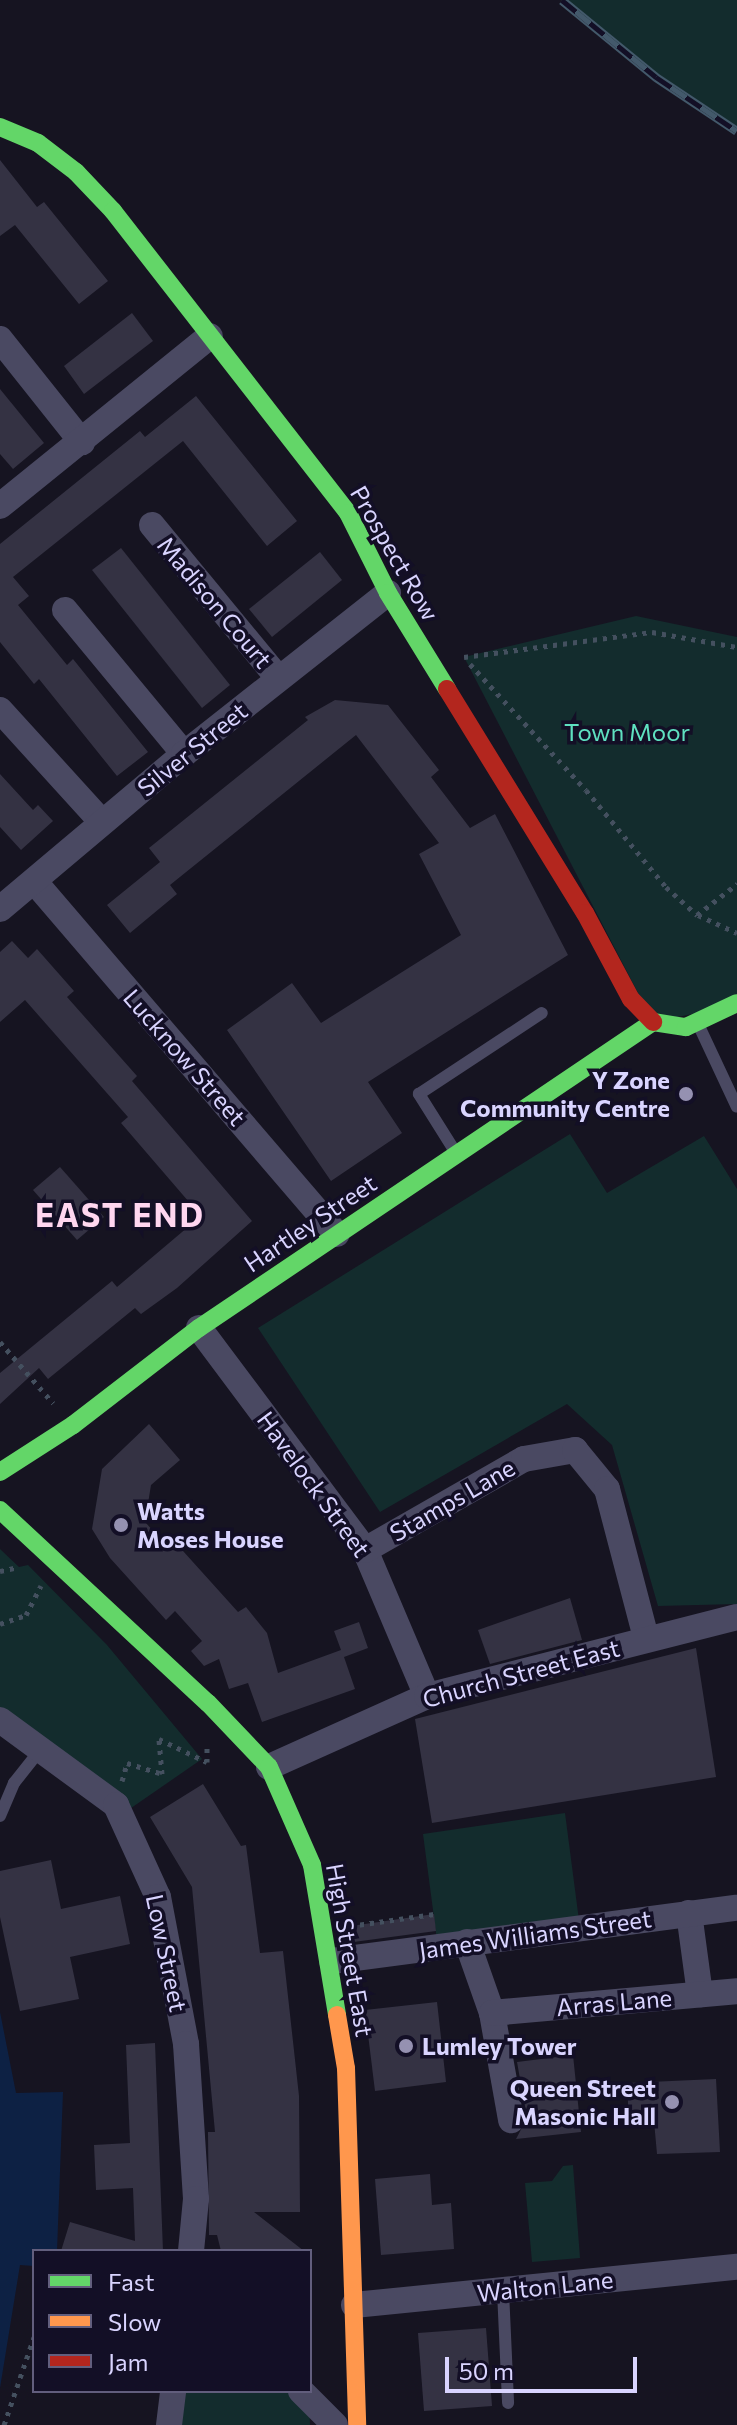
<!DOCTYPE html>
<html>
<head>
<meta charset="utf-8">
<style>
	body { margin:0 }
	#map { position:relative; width:737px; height:2425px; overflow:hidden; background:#161421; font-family:Commissioner,sans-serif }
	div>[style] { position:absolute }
	.green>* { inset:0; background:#132c2d }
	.water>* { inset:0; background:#0d2144 }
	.building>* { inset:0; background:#343243 }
	.path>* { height:5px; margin-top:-2.5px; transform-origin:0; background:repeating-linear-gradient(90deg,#44505f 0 4px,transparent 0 10px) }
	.lane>* { height:12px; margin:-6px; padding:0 6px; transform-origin:6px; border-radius:6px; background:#4a4962 }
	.street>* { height:26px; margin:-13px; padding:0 13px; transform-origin:13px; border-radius:13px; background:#4a4962 }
	.fast>* { height:18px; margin:-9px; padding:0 9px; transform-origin:9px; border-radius:9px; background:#63d668 }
	.slow>* { height:18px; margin:-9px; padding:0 9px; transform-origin:9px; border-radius:9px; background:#ff974d }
	.jam>* { height:18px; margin:-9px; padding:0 9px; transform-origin:9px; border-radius:9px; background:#b3261e }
	.rail>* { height:9px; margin-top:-4.5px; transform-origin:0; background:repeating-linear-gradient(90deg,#130f26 0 18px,#43596b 0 36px); box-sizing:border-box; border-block:2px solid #43596b }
	.dots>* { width:22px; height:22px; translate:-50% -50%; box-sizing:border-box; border:4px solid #130f26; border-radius:50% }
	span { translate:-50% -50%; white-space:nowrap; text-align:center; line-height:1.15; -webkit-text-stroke:7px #130f26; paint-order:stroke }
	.street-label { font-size:24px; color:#d9d4ff }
	.park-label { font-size:24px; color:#5fe0c0 }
	.poi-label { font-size:24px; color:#d9d4ff; font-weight:700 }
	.right { translate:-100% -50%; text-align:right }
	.left { translate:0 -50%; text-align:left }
	.district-label { font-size:32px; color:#ffd6f0; font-weight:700; letter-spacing:2px }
	.legend { position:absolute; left:32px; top:2249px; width:280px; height:144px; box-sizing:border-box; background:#130f26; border:2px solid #625e7d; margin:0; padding:10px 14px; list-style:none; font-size:24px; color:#d9d4ff }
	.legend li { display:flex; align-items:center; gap:16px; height:40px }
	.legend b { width:40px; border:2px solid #625e7d }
	.scale { position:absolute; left:445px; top:2357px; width:192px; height:36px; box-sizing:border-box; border:4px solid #d9d4ff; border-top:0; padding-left:10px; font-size:24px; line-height:28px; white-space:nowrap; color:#d9d4ff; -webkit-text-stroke:6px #130f26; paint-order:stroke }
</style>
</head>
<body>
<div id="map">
	<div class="green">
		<div style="clip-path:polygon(562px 0,737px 0,737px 131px,656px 77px)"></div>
		<div style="clip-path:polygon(636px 616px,737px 637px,737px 1005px,653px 1022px,464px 657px)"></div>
		<div style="clip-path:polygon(570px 1134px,607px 1193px,704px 1136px,737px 1189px,737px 1604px,658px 1606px,612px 1445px,567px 1404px,380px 1512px,258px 1328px)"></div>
		<div style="clip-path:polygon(0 1549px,19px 1567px,28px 1565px,107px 1645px,202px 1759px,121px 1815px,0 1711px)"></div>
		<div style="clip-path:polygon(565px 1813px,580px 1928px,438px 1948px,423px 1834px)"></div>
		<div style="clip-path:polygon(573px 2165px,580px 2258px,532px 2262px,525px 2183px,552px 2181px,563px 2166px)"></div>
		<div style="clip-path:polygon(173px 2391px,301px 2391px,309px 2400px,310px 2425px,169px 2425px)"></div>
	</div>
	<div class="water">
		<div style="clip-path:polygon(0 2012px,16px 2093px,63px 2092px,57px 2251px,34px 2251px,34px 2266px,20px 2265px,0 2388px)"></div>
	</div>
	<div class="building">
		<div style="clip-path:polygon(0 160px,37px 207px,44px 202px,108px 281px,79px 304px,15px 225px,0 236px)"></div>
		<div style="clip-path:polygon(132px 313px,153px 341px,84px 394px,64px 366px)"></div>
		<div style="clip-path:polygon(0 389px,44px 443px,13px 469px,0 454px)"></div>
		<div style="clip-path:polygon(196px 396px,297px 521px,267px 546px,183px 441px,13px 577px,29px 596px,18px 605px,67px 665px,73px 659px,148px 752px,117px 776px,39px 679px,34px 684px,0 642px,0 544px,140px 431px,145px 437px)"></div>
		<div style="clip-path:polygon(121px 548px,230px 685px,202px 708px,92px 570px)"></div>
		<div style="clip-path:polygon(320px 552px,342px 580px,272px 637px,249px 609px)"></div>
		<div style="clip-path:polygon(335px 700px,388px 705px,439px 770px,431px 777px,470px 828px,495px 814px,568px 955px,368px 1082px,402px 1133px,331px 1181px,227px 1030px,292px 983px,321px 1023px,461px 935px,419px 854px,439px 843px,356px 735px,170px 885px,177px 894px,130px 933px,107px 905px,160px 862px,149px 848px,308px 720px,305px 717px)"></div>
		<div style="clip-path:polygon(0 774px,33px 810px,38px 805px,53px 821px,21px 850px,0 827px)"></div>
		<div style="clip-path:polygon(12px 941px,28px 958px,37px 949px,74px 991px,67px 997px,137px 1076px,132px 1081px,252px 1221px,177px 1288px,141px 1314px,135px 1308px,48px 1379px,39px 1368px,0 1404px,0 1373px,112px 1281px,117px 1287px,201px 1216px,121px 1123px,128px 1117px,25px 1000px,0 1022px,0 952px)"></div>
		<div style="clip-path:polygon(60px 1167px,104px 1217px,77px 1240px,33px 1190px)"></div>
		<div style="clip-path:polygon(149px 1424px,180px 1460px,151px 1485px,145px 1522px,168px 1547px,174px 1541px,238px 1612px,246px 1607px,267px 1633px,278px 1673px,341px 1650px,334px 1631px,359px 1622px,368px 1648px,344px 1657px,355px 1689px,262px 1722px,248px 1683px,229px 1689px,219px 1659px,204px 1666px,191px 1651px,202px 1641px,175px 1611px,166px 1620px,110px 1558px,92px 1529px,102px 1469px)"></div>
		<div style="clip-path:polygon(570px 1598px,582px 1640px,490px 1664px,478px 1630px)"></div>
		<div style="clip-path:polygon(696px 1648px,716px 1777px,432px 1823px,415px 1719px)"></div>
		<div style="clip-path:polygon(203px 1784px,241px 1846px,246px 1845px,260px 1953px,283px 1951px,299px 2096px,300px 2212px,254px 2212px,304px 2251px,221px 2251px,217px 2235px,209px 2235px,208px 2132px,215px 2132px,192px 1887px,150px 1817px)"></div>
		<div style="clip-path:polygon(51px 1860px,61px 1909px,120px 1896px,130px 1944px,70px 1957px,79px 1999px,20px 2011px,0 1917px,0 1871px)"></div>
		<div style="clip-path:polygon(434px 1914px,436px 1931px,346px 1943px,344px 1927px)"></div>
		<div style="clip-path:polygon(437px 2002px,446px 2082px,375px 2091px,365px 2010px)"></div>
		<div style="clip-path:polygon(155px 2043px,163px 2251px,61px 2251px,70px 2222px,135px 2241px,133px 2188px,96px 2190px,94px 2145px,130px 2143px,126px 2045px)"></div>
		<div style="clip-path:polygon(573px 2055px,581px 2132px,516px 2139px,527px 2118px,517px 2062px)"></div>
		<div style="clip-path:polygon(716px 2079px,720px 2152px,657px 2154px,654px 2121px,629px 2123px,627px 2083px)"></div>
		<div style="clip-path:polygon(430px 2174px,432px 2205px,451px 2203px,454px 2249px,381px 2255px,375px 2179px)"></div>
		<div style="clip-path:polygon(486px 2328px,492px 2406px,424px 2411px,418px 2333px)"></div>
	</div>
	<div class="path">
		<div style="left:464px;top:657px;width:190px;rotate:-7.6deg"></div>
		<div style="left:652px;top:632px;width:86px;rotate:10deg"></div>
		<div style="left:470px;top:664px;width:171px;rotate:47.4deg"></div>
		<div style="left:586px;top:790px;width:126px;rotate:50.5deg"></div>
		<div style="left:666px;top:887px;width:42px;rotate:42.1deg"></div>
		<div style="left:697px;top:915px;width:51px;rotate:-37.8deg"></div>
		<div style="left:698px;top:915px;width:43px;rotate:24.8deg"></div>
		<div style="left:0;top:1342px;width:81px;rotate:49deg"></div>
		<div style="left:0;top:1571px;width:19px;rotate:-12deg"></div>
		<div style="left:0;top:1624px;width:28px;rotate:-19deg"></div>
		<div style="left:26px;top:1615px;width:33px;rotate:-63deg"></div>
		<div style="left:122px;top:1781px;width:19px;rotate:-74deg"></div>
		<div style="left:127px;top:1763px;width:37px;rotate:17deg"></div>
		<div style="left:162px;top:1774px;width:35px;rotate:-95deg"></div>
		<div style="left:159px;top:1739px;width:53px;rotate:25.6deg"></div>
		<div style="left:207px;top:1762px;width:19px;rotate:-90deg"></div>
		<div style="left:350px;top:1926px;width:85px;rotate:-8.1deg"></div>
		<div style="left:4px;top:2425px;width:93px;rotate:-71.2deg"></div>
	</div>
	<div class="lane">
		<div style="left:699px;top:1026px;width:89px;rotate:64.9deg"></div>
		<div style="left:456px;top:1153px;width:70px;rotate:-122.1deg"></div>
		<div style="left:419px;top:1094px;width:147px;rotate:-33.4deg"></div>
		<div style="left:0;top:1816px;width:36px;rotate:-67deg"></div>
		<div style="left:14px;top:1783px;width:43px;rotate:-51.5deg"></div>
		<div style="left:503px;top:2291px;width:112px;rotate:87.4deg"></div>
	</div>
	<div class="street">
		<div style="left:0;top:339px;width:132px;rotate:51.5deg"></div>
		<div style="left:0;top:506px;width:270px;rotate:-39deg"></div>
		<div style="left:152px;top:525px;width:198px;rotate:50.5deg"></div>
		<div style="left:65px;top:610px;width:187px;rotate:50.4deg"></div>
		<div style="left:0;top:710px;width:151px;rotate:47.7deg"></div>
		<div style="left:34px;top:881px;width:465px;rotate:49.4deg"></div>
		<div style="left:0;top:909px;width:241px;rotate:-40.1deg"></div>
		<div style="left:184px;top:754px;width:260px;rotate:-38.3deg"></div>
		<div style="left:199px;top:1328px;width:277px;rotate:53.2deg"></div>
		<div style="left:365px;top:1550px;width:159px;rotate:67deg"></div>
		<div style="left:365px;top:1550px;width:183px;rotate:-29.8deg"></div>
		<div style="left:524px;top:1459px;width:52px;rotate:-10deg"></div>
		<div style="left:575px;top:1450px;width:50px;rotate:50.6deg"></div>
		<div style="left:607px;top:1489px;width:154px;rotate:75.3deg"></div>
		<div style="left:0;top:1720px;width:144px;rotate:36.2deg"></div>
		<div style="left:116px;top:1805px;width:101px;rotate:65.5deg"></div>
		<div style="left:158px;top:1897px;width:150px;rotate:79.2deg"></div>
		<div style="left:186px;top:2044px;width:155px;rotate:86.3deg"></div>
		<div style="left:196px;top:2199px;width:52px;rotate:95.5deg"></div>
		<div style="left:269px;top:1767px;width:173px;rotate:-24.2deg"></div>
		<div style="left:427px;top:1696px;width:320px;rotate:-14.3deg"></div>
		<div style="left:689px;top:1913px;width:82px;rotate:82.3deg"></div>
		<div style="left:467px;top:1942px;width:75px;rotate:70.6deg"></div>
		<div style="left:492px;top:2013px;width:109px;rotate:79.9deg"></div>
		<div style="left:332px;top:1961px;width:408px;rotate:-7.5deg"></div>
		<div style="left:492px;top:2013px;width:246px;rotate:-5.1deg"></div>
		<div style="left:354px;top:2305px;width:385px;rotate:-5.7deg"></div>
		<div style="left:301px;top:2391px;width:48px;rotate:45deg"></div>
		<div style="left:169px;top:2425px;width:34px;rotate:-83deg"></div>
	</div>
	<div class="fast">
		<div style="left:0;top:127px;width:41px;rotate:22.8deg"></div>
		<div style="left:38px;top:143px;width:48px;rotate:37.3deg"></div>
		<div style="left:76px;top:172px;width:54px;rotate:46.5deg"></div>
		<div style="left:113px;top:211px;width:383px;rotate:52.1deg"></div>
		<div style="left:348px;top:513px;width:89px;rotate:63.4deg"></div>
		<div style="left:388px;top:593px;width:113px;rotate:58.4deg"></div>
		<div style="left:653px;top:1022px;width:33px;rotate:9deg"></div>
		<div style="left:686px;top:1027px;width:56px;rotate:-25.2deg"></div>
		<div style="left:0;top:1472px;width:87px;rotate:-32.8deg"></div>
		<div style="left:73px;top:1425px;width:159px;rotate:-37.6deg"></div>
		<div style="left:199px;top:1328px;width:547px;rotate:-33.98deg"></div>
		<div style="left:0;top:1510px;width:284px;rotate:42.9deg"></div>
		<div style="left:208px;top:1703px;width:88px;rotate:46.4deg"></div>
		<div style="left:269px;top:1767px;width:107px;rotate:66.3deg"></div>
		<div style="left:312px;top:1865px;width:152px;rotate:80.5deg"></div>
	</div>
	<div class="slow">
		<div style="left:337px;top:2015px;width:54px;rotate:80.4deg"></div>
		<div style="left:346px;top:2068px;width:357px;rotate:88.2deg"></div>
	</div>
	<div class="jam">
		<div style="left:447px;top:689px;width:263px;rotate:58.4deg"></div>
		<div style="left:585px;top:913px;width:98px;rotate:61.9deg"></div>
		<div style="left:631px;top:999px;width:32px;rotate:46deg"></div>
	</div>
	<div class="rail">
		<div style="left:562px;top:0;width:122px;rotate:39.3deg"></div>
		<div style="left:656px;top:77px;width:97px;rotate:33.7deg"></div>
	</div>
	<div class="dots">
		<div style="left:686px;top:1094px;background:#9591b1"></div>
		<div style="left:121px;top:1525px;background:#9591b1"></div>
		<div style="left:406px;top:2046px;background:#9591b1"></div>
		<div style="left:672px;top:2102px;background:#9591b1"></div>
	</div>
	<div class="street-label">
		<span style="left:395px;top:553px;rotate:60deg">Prospect Row</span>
		<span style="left:215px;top:602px;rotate:50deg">Madison Court</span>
		<span style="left:192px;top:749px;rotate:-39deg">Silver Street</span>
		<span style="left:185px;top:1057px;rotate:49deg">Lucknow Street</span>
		<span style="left:310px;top:1223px;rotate:-34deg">Hartley Street</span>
		<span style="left:314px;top:1484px;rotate:54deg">Havelock Street</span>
		<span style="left:452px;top:1500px;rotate:-30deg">Stamps Lane</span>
		<span style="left:521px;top:1673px;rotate:-15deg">Church Street East</span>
		<span style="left:535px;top:1934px;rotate:-8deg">James Williams Street</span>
		<span style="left:350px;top:1950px;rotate:80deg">High Street East</span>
		<span style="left:167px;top:1953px;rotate:78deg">Low Street</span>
		<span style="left:614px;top:2002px;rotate:-5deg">Arras Lane</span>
		<span style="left:545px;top:2286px;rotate:-6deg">Walton Lane</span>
	</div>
	<div class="park-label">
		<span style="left:627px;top:732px">Town Moor</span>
	</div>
	<div class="poi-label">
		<span class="right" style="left:670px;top:1094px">Y Zone<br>Community Centre</span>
		<span class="left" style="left:137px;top:1525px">Watts<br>Moses House</span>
		<span class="left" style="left:422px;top:2046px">Lumley Tower</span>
		<span class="right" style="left:656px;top:2102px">Queen Street<br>Masonic Hall</span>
	</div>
	<div class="district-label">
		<span style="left:120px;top:1214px">EAST END</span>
	</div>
	<ul class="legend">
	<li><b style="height:10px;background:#63d668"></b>Fast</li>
	<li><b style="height:10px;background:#ff974d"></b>Slow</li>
	<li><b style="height:10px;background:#b3261e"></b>Jam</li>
	</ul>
	<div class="scale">50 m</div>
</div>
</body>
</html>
